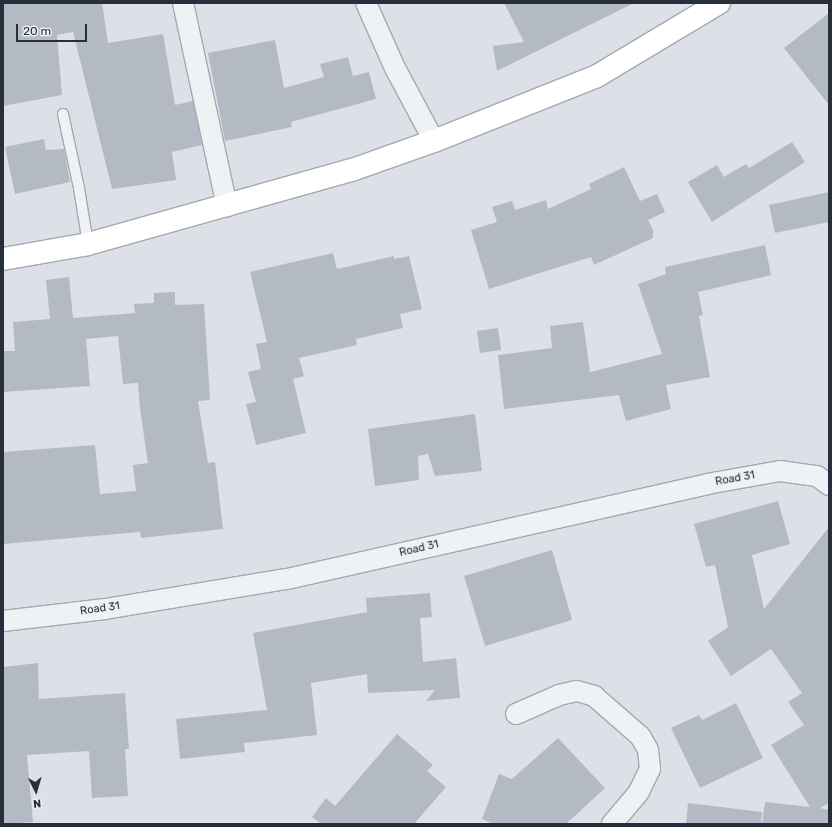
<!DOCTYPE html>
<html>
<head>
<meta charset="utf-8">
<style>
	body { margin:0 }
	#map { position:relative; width:832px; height:827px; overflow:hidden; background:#dde1e7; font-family:Rubik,sans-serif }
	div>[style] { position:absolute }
	.building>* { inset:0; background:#b4bac3 }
	.roads { filter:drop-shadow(1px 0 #a3a8b1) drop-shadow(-1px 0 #a3a8b1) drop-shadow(0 1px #a3a8b1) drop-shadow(0 -1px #a3a8b1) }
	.lane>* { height:10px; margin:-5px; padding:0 5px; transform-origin:5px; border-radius:5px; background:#eff2f5 }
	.street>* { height:20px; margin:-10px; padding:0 10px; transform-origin:10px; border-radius:10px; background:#eff2f5 }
	.secondary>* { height:22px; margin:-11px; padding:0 11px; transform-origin:11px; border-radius:11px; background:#fff }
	span { translate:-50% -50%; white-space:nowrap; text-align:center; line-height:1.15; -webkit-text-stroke:3px #ecf0f4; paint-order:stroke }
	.street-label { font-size:11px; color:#272f3d }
	.frame { position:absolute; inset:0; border:4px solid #272f3d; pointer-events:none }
	.north { position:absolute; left:16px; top:771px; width:40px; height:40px; -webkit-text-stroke:3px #ecf0f4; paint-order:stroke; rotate:175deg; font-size:11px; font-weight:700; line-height:16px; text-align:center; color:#272f3d }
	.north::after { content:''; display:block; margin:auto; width:14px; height:18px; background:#272f3d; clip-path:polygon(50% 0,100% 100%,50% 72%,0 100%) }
	.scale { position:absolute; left:16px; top:24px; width:71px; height:18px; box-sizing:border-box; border:2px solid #272f3d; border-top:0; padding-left:5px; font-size:12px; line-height:14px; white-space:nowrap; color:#272f3d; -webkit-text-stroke:3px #ecf0f4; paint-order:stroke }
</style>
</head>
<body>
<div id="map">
	<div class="building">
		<div style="clip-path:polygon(3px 3px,102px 3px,108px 43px,163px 34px,175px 105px,193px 101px,202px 145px,172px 152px,176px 180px,112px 189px,73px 32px,57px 35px,62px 95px,3px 106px)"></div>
		<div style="clip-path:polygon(504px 3px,634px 3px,497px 71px,493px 46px,524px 42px)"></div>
		<div style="clip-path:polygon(829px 13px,829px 105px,784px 48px)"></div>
		<div style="clip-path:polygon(275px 40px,284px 88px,324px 77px,320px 64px,348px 57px,353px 76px,369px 72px,376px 99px,291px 122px,292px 127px,225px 141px,208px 53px)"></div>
		<div style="clip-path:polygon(44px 139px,46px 150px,64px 149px,70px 182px,15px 194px,5px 147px)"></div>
		<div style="clip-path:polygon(792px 142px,805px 162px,712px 222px,688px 182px,717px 165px,724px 177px,746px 164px,749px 168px)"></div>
		<div style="clip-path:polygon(624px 167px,640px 201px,657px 194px,665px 212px,648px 220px,653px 230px,653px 238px,594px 265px,591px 257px,489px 289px,471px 230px,497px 222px,492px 207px,512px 201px,515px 210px,546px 200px,548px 209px,591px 189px,589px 184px)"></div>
		<div style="clip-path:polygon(829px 192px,829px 222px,775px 233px,769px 205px)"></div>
		<div style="clip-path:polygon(765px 245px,771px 275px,698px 292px,703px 315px,699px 316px,710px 377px,666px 385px,671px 409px,626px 421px,619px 395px,504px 409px,498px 355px,552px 348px,550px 326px,583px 322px,590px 372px,662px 354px,638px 284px,666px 274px,665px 267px)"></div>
		<div style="clip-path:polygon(333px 253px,337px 269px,394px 256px,394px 259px,409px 256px,422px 309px,400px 314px,403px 328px,356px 339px,357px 345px,299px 358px,304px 376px,293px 379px,306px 433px,256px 445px,246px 404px,256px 402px,248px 372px,261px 369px,256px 344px,267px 342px,250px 272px)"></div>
		<div style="clip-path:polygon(69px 277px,73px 318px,135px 313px,134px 304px,154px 303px,154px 293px,175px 292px,175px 305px,204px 304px,210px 400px,198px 401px,208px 463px,215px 462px,223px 529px,141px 538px,140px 532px,3px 544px,3px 452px,95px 445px,100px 494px,136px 491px,133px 465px,148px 463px,140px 409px,138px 383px,123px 384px,118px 336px,86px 339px,90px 386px,3px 392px,3px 351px,15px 351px,13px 322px,50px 319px,46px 280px)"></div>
		<div style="clip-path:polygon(498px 328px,501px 350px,480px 353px,477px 331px)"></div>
		<div style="clip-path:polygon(475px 414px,482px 471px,435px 476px,428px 454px,418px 456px,419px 480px,375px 486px,368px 429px)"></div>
		<div style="clip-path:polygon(778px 501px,790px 544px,752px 555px,764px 609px,829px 527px,829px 803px,820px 808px,829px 810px,829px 824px,762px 824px,765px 802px,810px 807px,771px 745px,804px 725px,788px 702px,802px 693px,771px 649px,731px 676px,708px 641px,728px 627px,715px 565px,706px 567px,694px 524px)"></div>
		<div style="clip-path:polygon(552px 550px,572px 620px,485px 646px,464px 576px)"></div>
		<div style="clip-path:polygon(430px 593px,432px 617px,420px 618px,423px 662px,456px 658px,460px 698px,426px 701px,435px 690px,368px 693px,367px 674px,311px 683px,317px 735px,244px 743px,245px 752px,180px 759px,176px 719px,267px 710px,253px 633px,367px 612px,366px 598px)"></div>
		<div style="clip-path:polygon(38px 663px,39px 699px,125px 693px,129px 749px,125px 749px,128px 796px,92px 798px,89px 751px,27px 755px,33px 822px,3px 824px,3px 667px)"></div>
		<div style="clip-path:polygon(736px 703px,763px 758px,700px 788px,671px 728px,699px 715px,702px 720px)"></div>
		<div style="clip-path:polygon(397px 734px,433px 765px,427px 771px,446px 787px,414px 824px,319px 824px,320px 823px,312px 817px,326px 798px,335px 806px)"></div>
		<div style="clip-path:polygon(558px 738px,605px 788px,566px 824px,495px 824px,482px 819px,499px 774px,512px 779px)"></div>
		<div style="clip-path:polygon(688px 803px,762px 812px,761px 824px,686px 824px)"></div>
	</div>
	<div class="roads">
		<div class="lane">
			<div style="left:63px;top:114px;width:76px;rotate:77.8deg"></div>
			<div style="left:79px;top:188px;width:57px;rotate:80.9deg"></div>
		</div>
		<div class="street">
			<div style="left:183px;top:3px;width:208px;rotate:77.8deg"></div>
			<div style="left:366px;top:3px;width:71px;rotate:66deg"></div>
			<div style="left:395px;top:68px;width:83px;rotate:61.9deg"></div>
			<div style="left:3px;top:621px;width:103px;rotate:-6.7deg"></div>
			<div style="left:105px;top:609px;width:184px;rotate:-9.4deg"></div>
			<div style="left:287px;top:579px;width:431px;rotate:-12.7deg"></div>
			<div style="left:707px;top:484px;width:74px;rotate:-10.1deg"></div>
			<div style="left:780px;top:471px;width:37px;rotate:8deg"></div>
			<div style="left:817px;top:476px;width:15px;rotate:37deg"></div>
			<div style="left:516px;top:714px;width:47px;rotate:-23.8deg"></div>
			<div style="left:559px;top:695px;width:18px;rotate:-13deg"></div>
			<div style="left:577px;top:691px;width:18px;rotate:16deg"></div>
			<div style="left:594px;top:696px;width:61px;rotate:41deg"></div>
			<div style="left:640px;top:736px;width:16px;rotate:60deg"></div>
			<div style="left:648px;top:750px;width:19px;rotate:84deg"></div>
			<div style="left:650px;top:769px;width:25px;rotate:116deg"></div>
			<div style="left:639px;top:792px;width:42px;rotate:130.2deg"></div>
		</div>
		<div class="secondary">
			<div style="left:3px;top:259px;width:86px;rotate:-10deg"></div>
			<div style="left:88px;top:244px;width:274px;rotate:-15.7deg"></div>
			<div style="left:352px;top:170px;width:87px;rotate:-19.5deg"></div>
			<div style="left:434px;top:141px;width:175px;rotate:-21.7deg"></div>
			<div style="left:597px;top:76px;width:142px;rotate:-30.9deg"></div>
		</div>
	</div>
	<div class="street-label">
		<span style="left:735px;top:479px;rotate:-10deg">Road 31</span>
		<span style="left:419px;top:549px;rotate:-13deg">Road 31</span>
		<span style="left:100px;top:609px;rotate:-8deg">Road 31</span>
	</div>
	<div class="frame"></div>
	<div class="north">N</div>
	<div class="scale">20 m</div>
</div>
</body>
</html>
